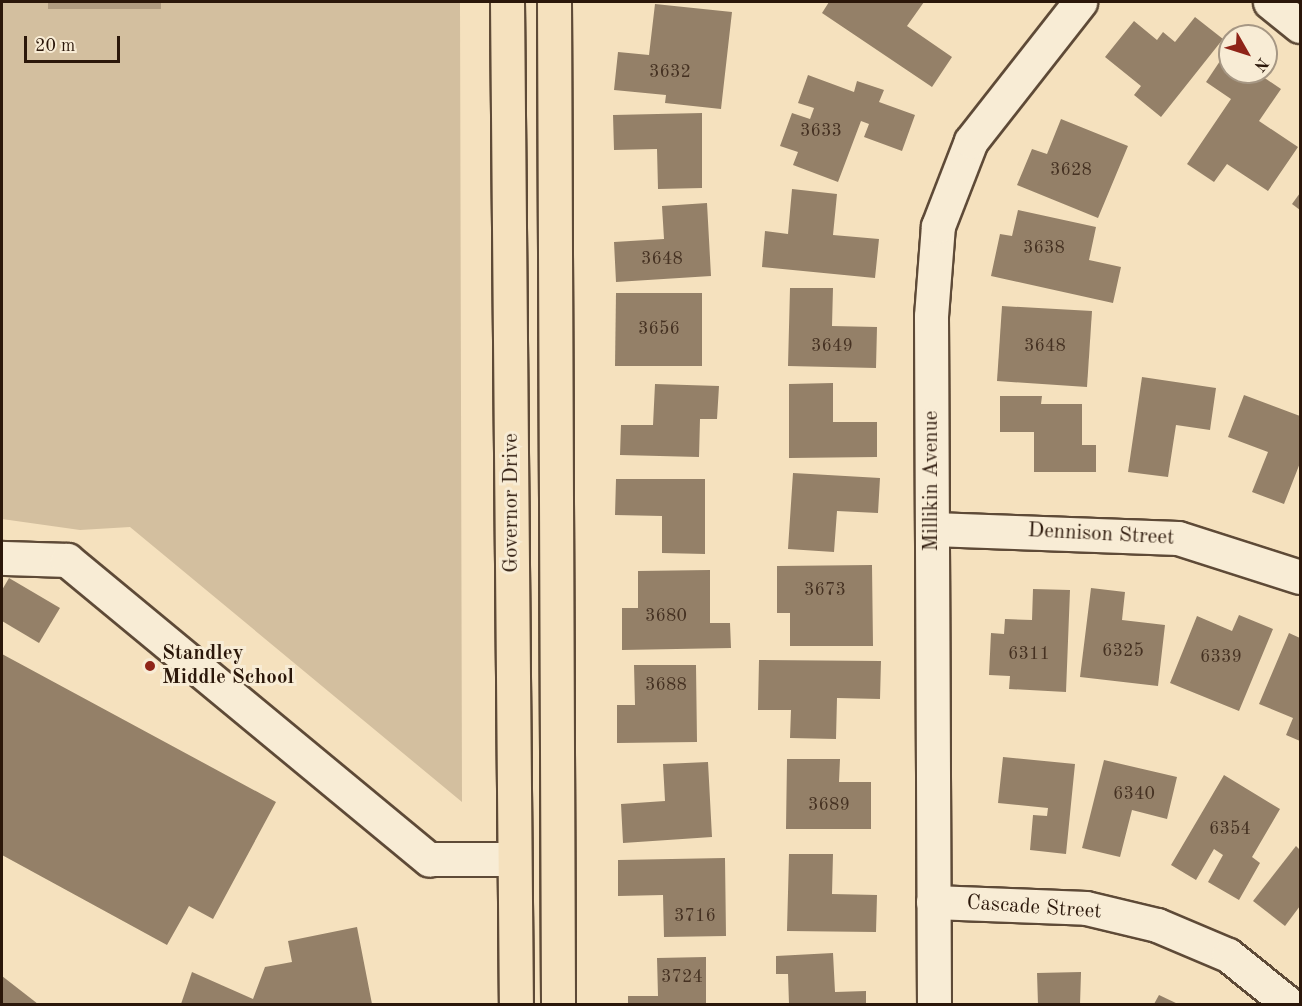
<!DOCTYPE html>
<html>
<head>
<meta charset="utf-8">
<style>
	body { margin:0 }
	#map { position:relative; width:1302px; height:1006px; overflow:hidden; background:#f5e1be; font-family:"Old Standard TT",serif }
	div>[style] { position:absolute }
	.green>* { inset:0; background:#d3bf9f }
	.water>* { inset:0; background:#b09c81 }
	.building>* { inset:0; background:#948068 }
	.roads { filter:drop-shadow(2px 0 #5e4a37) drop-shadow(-2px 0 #5e4a37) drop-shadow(0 2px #5e4a37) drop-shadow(0 -2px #5e4a37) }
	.minor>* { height:33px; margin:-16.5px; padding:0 16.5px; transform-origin:16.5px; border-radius:16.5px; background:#f8ecd5 }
	.major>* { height:33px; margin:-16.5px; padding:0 16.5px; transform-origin:16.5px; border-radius:16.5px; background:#f5e1be }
	.dots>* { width:16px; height:16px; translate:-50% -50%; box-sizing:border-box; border:3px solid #f8ecd5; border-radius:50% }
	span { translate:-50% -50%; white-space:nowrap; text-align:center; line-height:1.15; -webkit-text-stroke:6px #f8ecd5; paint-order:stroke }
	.number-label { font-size:18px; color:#453122 }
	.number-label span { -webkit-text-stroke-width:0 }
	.street-label { font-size:21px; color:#2b170a }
	.poi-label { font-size:21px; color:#2b170a; font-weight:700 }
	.left { translate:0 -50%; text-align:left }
	.frame { position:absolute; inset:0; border:3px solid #2b170a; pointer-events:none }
	.north { position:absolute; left:1218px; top:24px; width:60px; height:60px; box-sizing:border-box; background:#f8ecd5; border:2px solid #a69784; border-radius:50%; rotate:129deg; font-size:16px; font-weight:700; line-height:24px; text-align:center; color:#2b170a }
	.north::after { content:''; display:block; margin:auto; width:21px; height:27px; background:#8f2418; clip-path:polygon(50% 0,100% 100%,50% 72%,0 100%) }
	.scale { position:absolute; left:24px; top:36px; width:96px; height:27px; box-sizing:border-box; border:3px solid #2b170a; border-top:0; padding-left:8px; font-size:18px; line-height:21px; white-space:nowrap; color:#2b170a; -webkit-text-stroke:4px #f8ecd5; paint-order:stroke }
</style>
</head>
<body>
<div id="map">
	<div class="green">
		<div style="clip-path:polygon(2px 2px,460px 2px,462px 802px,130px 527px,80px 530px,2px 519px)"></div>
	</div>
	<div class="water">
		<div style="clip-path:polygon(48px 2px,161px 2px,161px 9px,48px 9px)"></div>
	</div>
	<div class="building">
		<div style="clip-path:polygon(829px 2px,924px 2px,907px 26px,952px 57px,932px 87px,822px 13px)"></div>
		<div style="clip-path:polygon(655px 4px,732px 12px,721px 109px,665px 103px,666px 95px,614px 90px,618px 52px,649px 55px)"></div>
		<div style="clip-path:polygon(1195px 17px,1223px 39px,1161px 117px,1134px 95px,1141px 86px,1105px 57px,1134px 21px,1157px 40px,1163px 32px,1175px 42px)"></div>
		<div style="clip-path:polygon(1226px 52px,1230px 55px,1230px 72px,1256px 72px,1281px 89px,1259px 121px,1298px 147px,1268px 191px,1227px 164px,1214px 182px,1187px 164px,1231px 99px,1206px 82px)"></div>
		<div style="clip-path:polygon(808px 75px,854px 92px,857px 81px,884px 90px,879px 102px,915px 115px,902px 151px,864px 137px,869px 124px,861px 121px,838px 182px,793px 165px,798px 152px,780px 146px,792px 113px,810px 119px,814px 108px,798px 103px)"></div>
		<div style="clip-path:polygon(702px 113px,702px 188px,658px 189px,657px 149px,614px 150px,613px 115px)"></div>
		<div style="clip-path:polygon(1061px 119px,1128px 146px,1098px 218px,1017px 185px,1032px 149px,1047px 154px)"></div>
		<div style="clip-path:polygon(792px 189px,837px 194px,833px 235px,879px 239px,875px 278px,762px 267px,765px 231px,788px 234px)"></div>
		<div style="clip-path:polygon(1300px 193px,1300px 210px,1292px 204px)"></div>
		<div style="clip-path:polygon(707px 203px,711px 276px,616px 282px,614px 242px,664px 239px,662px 206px)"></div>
		<div style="clip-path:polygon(1018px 210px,1096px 227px,1089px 260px,1121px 267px,1113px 303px,991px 276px,1000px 234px,1012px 236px)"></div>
		<div style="clip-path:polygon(790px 288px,833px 288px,832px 326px,877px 327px,876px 368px,788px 366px)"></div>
		<div style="clip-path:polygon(616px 293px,702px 293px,702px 366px,615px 366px)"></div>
		<div style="clip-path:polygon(1002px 306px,1092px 311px,1087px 387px,997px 381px)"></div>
		<div style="clip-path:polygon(1142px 377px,1216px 388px,1210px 430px,1176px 425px,1168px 477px,1128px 472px)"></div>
		<div style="clip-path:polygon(833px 383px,833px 422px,877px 422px,877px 457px,789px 458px,789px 384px)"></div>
		<div style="clip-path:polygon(655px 384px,719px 386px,717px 419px,700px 419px,699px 457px,620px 455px,621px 425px,653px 425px)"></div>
		<div style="clip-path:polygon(1244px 395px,1300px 416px,1300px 463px,1284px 504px,1252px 492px,1268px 452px,1228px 437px)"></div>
		<div style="clip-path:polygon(1000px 396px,1042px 396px,1041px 404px,1082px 404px,1082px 445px,1096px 445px,1096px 472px,1034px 472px,1034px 432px,1000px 432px)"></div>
		<div style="clip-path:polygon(793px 473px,880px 478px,878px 513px,837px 511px,834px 552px,788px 549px)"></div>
		<div style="clip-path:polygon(616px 479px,705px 479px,705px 554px,662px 553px,662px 516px,615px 515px)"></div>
		<div style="clip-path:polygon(872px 565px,873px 646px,790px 646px,790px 613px,777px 613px,777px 566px)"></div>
		<div style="clip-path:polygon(710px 570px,710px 623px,730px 623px,731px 648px,622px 650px,622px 608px,638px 608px,638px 571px)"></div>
		<div style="clip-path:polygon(9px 578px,60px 608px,39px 643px,2px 621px,2px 590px)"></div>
		<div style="clip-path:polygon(1091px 588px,1125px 592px,1122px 620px,1165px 625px,1158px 686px,1080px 677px)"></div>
		<div style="clip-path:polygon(1033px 589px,1070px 590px,1066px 692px,1009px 689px,1010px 676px,989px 675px,991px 633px,1004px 634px,1005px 619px,1032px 620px)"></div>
		<div style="clip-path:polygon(1239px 615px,1273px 629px,1239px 711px,1170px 683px,1197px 616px,1232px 631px)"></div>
		<div style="clip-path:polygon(1289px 633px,1300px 638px,1300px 741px,1286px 735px,1293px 718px,1259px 704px)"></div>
		<div style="clip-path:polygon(2px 654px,276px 802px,213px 919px,189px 906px,167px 945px,2px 855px)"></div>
		<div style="clip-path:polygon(759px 660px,881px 661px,880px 699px,837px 698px,836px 739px,790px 738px,791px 710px,758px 710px)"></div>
		<div style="clip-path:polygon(634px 665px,696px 665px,697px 742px,617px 743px,617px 705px,635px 705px)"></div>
		<div style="clip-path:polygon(1003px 757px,1075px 764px,1066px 854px,1030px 850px,1033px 815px,1047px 816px,1048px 808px,998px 803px)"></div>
		<div style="clip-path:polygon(787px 759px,840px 759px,839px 782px,871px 782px,871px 829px,786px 829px)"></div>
		<div style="clip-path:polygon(1104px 760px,1177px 777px,1167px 819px,1132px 810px,1120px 857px,1082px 848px)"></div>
		<div style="clip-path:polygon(708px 762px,712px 837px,623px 843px,621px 804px,665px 801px,663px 764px)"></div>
		<div style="clip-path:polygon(1224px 775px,1280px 809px,1252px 857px,1260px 863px,1239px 900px,1208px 882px,1223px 855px,1214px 849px,1196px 880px,1171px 865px)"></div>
		<div style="clip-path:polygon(1296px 846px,1300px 850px,1300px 906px,1285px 926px,1253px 901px)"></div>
		<div style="clip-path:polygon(789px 854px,833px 854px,832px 894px,877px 895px,876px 932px,787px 931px)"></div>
		<div style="clip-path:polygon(725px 858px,726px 936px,664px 937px,663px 895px,618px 896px,618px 860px)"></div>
		<div style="clip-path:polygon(357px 927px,372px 1004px,181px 1004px,192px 972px,253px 999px,265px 967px,292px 962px,288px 941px)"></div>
		<div style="clip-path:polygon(833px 953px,835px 992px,866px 991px,866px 1004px,789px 1004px,788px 974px,776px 974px,776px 956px)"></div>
		<div style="clip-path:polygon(706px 957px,706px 1004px,628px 1004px,628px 996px,658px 996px,657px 958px)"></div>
		<div style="clip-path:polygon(1081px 972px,1080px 1004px,1038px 1004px,1037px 973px)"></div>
		<div style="clip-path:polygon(2px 976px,38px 1004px,2px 1004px)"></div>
		<div style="clip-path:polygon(1159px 995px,1178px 1004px,1154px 1004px)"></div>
	</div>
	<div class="roads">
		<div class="minor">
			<div style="left:1270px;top:2px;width:38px;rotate:39deg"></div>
			<div style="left:933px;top:529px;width:245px;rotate:2.1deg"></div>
			<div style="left:1178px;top:538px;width:128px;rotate:17.7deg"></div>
			<div style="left:2px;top:558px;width:65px;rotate:1.8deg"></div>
			<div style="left:67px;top:560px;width:470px;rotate:39.6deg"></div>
			<div style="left:429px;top:859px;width:85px"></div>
			<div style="left:933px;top:902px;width:153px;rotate:2.2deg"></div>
			<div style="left:1086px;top:908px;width:73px;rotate:13.5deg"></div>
			<div style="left:1157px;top:925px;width:77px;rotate:22.9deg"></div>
			<div style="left:1228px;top:955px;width:78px;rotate:38.8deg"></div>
			<div style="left:934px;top:1004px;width:688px;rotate:-90.25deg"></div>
			<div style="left:931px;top:316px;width:90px;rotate:-85.6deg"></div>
			<div style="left:938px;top:226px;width:91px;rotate:-68.8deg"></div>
			<div style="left:971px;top:141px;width:177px;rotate:-51.9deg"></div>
		</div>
		<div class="major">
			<div style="left:507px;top:2px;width:1002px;rotate:89.49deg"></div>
			<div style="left:554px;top:2px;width:1002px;rotate:89.77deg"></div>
		</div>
	</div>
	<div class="dots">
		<div style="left:150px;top:666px;background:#8f2418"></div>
	</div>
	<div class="number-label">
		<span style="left:670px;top:72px">3632</span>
		<span style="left:821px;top:131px">3633</span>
		<span style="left:1071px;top:170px">3628</span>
		<span style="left:1044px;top:248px">3638</span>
		<span style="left:662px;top:259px">3648</span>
		<span style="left:659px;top:329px">3656</span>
		<span style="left:832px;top:346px">3649</span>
		<span style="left:1045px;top:346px">3648</span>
		<span style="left:825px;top:590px">3673</span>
		<span style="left:666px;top:616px">3680</span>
		<span style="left:1123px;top:651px">6325</span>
		<span style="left:1029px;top:654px">6311</span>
		<span style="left:1221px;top:657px">6339</span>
		<span style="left:666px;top:685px">3688</span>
		<span style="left:1134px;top:794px">6340</span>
		<span style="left:829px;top:805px">3689</span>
		<span style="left:1230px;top:829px">6354</span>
		<span style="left:695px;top:916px">3716</span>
		<span style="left:682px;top:977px">3724</span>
	</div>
	<div class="street-label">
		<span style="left:932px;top:481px;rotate:-90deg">Millikin Avenue</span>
		<span style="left:512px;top:503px;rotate:-90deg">Governor Drive</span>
		<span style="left:1101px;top:535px;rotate:3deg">Dennison Street</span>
		<span style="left:1034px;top:908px;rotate:4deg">Cascade Street</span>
	</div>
	<div class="poi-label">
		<span class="left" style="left:162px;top:666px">Standley<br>Middle School</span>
	</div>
	<div class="frame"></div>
	<div class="north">N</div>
	<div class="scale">20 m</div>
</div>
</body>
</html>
